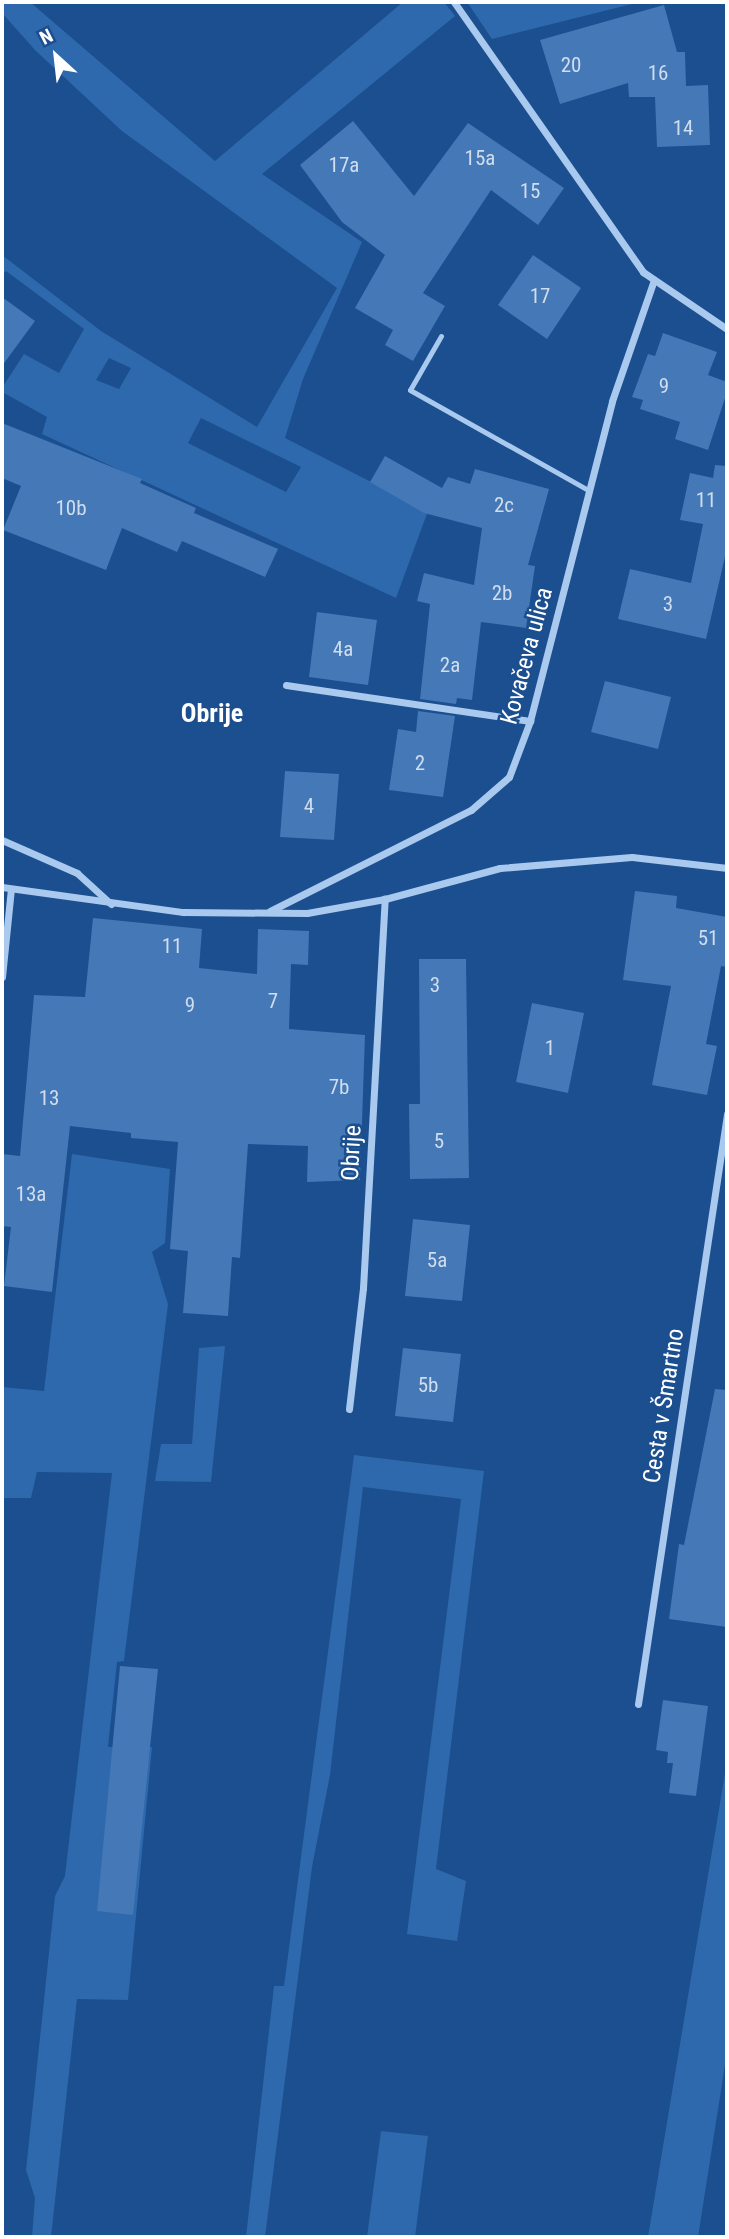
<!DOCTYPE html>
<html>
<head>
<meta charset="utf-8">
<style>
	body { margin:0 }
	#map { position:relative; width:729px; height:2239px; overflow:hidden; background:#1b4f8f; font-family:"Roboto Condensed",sans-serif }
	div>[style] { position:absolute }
	.green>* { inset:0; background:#2e69ad }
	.building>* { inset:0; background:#4478b7 }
	.service>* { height:5px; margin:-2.5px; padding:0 2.5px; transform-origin:2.5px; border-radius:2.5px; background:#a9c9ee }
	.minor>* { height:7px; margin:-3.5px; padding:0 3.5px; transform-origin:3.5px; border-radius:3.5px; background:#a9c9ee }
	span { translate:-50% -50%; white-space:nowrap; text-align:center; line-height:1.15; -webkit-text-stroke:5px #1b4f8f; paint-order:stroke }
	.number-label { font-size:21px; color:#d0dded }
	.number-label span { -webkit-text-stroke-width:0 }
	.street-label { font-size:24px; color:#fff }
	.neighbourhood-label { font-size:26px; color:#fff; font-weight:700 }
	.frame { position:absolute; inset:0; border:4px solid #fff; pointer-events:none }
	.north { position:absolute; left:21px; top:21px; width:70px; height:70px; -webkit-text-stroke:5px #1b4f8f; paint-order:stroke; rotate:333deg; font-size:19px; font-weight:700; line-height:28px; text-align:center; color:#fff }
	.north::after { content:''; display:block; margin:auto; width:24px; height:32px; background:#fff; clip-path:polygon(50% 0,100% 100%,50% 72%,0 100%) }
</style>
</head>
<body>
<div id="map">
	<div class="green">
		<div style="clip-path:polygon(evenodd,2px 2px,30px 2px,215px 161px,403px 2px,444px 2px,455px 16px,262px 174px,362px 242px,303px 379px,285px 438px,428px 511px,396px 598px,42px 434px,47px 417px,4px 393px,2px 388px,24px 354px,59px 373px,84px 329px,6px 271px,2px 275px,2px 255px,101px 331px,257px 427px,337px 288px,122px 131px,35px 50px,2px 13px,2px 2px,109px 358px,131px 368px,119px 389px,96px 380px,109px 358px,2px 2px,201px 418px,301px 467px,286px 492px,188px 443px,201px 418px)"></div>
		<div style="clip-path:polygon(467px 2px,640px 2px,492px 39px)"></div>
		<div style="clip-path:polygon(72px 1154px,170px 1169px,165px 1243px,152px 1252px,168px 1304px,124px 1661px,117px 1662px,108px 1747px,152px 1747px,128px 2000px,77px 1999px,51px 2237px,32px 2237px,35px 2198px,26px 2170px,55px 1896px,65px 1876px,112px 1473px,37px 1472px,31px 1498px,2px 1498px,2px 1387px,44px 1391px)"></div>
		<div style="clip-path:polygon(225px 1346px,211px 1482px,155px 1481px,161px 1444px,192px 1444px,199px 1348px)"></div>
		<div style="clip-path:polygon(354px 1455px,484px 1471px,436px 1869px,466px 1881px,457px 1941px,407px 1934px,461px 1499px,363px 1487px,330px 1775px,312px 1867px,265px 2237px,246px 2237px,274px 1986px,284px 1986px)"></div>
		<div style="clip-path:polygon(727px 1761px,727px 2052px,698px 2237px,648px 2237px)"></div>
		<div style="clip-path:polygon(381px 2131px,428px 2136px,415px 2237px,367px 2237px)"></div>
	</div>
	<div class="building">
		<div style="clip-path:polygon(664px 5px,677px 52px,685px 52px,686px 86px,708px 85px,710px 145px,657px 147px,655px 97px,629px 97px,628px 83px,560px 104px,540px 40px)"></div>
		<div style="clip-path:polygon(353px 121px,414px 196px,468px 123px,564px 188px,538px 225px,491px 190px,423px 293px,445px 306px,413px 361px,385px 345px,393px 330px,355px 308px,385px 255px,342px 222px,300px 165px)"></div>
		<div style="clip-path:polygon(533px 255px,581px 288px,547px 339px,498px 305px)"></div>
		<div style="clip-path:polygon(2px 297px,35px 321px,2px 366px)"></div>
		<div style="clip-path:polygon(663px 333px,717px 352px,708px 375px,727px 382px,727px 392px,708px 450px,675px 439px,680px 422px,640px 409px,643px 400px,632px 397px,648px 354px,655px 356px)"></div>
		<div style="clip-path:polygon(2px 423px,142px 479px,140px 483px,196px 508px,194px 513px,278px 549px,265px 577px,182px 541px,177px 552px,122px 528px,106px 570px,3px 530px,21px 486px,2px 478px)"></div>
		<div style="clip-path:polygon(385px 456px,442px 488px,448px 477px,470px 484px,475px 469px,549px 489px,528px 565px,535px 566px,526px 628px,481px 622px,472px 700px,457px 698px,456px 704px,420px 699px,430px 604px,417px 601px,424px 573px,474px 585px,482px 528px,424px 513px,370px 482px)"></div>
		<div style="clip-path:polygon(715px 465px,727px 466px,727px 548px,706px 639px,618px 619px,630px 569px,691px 583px,703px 524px,680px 520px,690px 473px,713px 478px)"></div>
		<div style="clip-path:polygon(317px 612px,377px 620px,368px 685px,309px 677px)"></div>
		<div style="clip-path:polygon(605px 681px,671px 697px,658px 749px,591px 732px)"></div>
		<div style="clip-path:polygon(418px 711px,455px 716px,443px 797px,389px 790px,398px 729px,416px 732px)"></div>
		<div style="clip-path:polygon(285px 771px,339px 774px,334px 840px,280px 837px)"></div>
		<div style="clip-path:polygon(635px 891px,677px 896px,676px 908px,727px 917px,727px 967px,721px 966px,706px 1044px,717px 1046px,707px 1095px,652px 1085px,671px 986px,623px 980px)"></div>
		<div style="clip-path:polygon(93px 918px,202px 929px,199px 968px,257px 974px,258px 929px,309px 931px,308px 965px,291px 964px,289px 1029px,365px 1035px,360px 1180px,307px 1182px,308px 1146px,248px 1144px,240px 1258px,232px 1257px,228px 1316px,183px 1313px,188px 1251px,170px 1249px,178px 1142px,131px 1138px,131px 1133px,70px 1126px,52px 1292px,4px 1286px,11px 1227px,2px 1226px,2px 1154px,20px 1156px,34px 995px,85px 997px)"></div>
		<div style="clip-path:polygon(419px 959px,466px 959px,469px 1178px,410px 1179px,409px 1104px,420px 1104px)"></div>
		<div style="clip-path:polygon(532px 1003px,584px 1013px,568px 1093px,516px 1082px)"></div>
		<div style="clip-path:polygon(413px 1219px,470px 1225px,462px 1301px,405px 1296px)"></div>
		<div style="clip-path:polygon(403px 1348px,461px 1354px,453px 1422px,395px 1416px)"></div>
		<div style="clip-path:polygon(715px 1389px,727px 1390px,727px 1627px,669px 1619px,679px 1544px,684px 1545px)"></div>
		<div style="clip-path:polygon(120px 1666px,158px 1669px,133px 1915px,97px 1911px)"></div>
		<div style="clip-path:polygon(663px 1700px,708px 1706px,696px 1796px,669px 1793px,673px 1763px,667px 1763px,668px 1752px,656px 1750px)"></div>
	</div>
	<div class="service">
		<div style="left:441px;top:336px;width:62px;rotate:119.9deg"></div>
		<div style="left:410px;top:390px;width:206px;rotate:29.3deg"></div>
	</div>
	<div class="minor">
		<div style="left:454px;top:2px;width:330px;rotate:55deg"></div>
		<div style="left:643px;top:272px;width:102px;rotate:34.2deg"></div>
		<div style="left:286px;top:685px;width:247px;rotate:8.4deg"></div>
		<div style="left:2px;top:840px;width:82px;rotate:23.7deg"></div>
		<div style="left:77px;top:873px;width:46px;rotate:42.4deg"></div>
		<div style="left:2px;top:887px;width:183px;rotate:7.9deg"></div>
		<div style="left:183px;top:912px;width:124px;rotate:0.5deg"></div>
		<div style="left:307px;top:913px;width:79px;rotate:-10.2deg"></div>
		<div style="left:385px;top:899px;width:119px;rotate:-15.1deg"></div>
		<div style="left:500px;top:868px;width:132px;rotate:-4.8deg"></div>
		<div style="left:632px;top:857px;width:96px;rotate:6.6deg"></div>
		<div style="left:270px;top:911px;width:225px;rotate:-26.7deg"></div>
		<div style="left:471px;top:810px;width:50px;rotate:-41deg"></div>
		<div style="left:509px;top:777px;width:60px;rotate:-69.4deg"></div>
		<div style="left:530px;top:721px;width:330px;rotate:-75.6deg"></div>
		<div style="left:612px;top:401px;width:128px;rotate:-70.9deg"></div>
		<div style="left:2px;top:977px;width:88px;rotate:-84.2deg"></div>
		<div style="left:349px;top:1409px;width:122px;rotate:-83.4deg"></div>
		<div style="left:363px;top:1288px;width:390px;rotate:-86.8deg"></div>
		<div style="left:638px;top:1704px;width:597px;rotate:-81.42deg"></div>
	</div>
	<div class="number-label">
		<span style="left:571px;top:65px">20</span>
		<span style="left:658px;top:73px">16</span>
		<span style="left:683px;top:128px">14</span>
		<span style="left:480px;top:158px">15a</span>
		<span style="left:344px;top:165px">17a</span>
		<span style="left:530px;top:191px">15</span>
		<span style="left:540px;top:296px">17</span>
		<span style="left:664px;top:386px">9</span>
		<span style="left:706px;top:500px">11</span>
		<span style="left:504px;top:505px">2c</span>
		<span style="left:71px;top:508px">10b</span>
		<span style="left:502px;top:593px">2b</span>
		<span style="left:668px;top:604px">3</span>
		<span style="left:343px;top:649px">4a</span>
		<span style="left:450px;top:665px">2a</span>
		<span style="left:420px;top:763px">2</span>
		<span style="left:309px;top:806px">4</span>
		<span style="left:708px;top:938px">51</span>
		<span style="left:172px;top:946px">11</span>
		<span style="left:435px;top:985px">3</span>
		<span style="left:273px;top:1001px">7</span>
		<span style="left:190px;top:1005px">9</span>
		<span style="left:550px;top:1048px">1</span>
		<span style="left:339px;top:1087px">7b</span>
		<span style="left:49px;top:1098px">13</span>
		<span style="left:439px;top:1141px">5</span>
		<span style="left:31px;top:1194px">13a</span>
		<span style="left:437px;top:1260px">5a</span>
		<span style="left:428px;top:1385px">5b</span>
	</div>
	<div class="street-label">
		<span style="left:527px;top:656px;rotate:-75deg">Kovačeva ulica</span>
		<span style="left:352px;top:1153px;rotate:-87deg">Obrije</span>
		<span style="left:664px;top:1406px;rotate:-81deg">Cesta v Šmartno</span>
	</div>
	<div class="neighbourhood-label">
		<span style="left:212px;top:714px">Obrije</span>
	</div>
	<div class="frame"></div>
	<div class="north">N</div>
</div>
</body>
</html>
